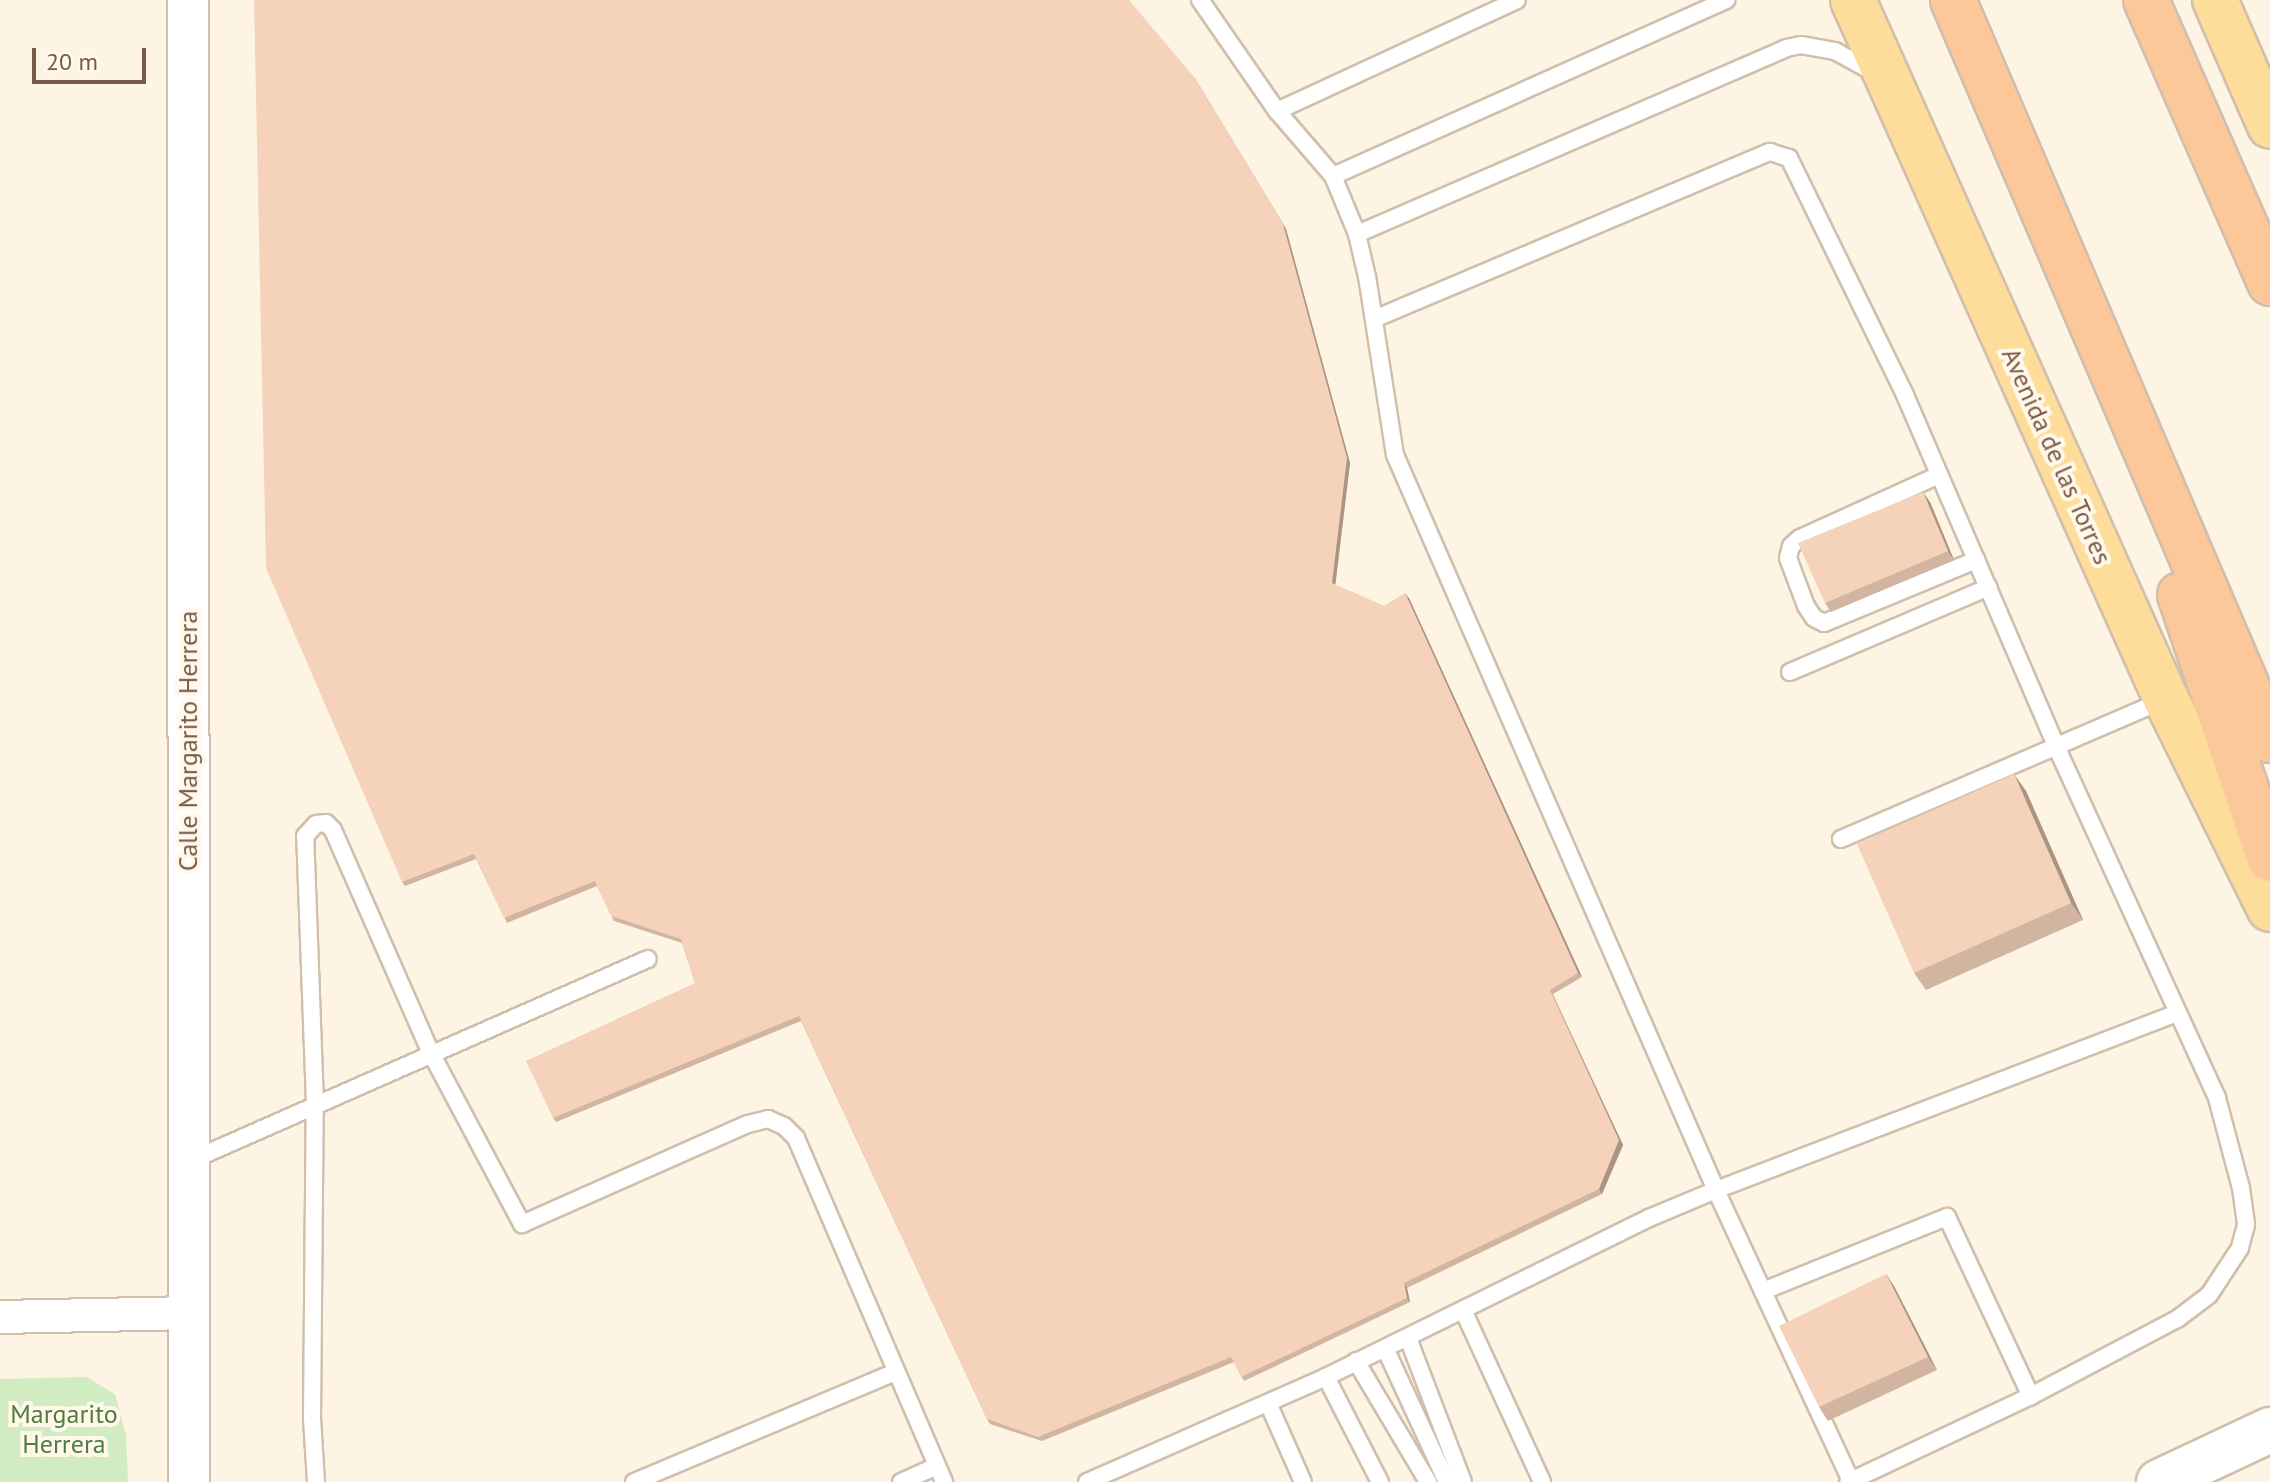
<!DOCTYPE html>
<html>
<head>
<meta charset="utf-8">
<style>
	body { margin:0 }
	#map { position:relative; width:2270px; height:1482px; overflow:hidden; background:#fdf4e4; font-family:"PT Sans",sans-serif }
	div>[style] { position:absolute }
	.green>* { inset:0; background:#d1ebc2 }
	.roads { filter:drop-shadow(2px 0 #d1beac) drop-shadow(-2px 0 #d1beac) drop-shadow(0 2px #d1beac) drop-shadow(0 -2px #d1beac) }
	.service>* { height:16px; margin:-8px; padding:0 8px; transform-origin:8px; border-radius:8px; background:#fff }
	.minor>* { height:32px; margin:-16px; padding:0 16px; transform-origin:16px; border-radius:16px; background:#fff }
	.tertiary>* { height:40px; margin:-20px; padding:0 20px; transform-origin:20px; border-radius:20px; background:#fff }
	.secondary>* { height:44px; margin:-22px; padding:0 22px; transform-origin:22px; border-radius:22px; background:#fff }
	.primary>* { height:44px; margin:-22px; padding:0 22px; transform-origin:22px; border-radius:22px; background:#fedc9a }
	.trunk>* { height:44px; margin:-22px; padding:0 22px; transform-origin:22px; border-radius:22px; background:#fcc899 }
	.wall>* { inset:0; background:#d2b5a0 }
	.shaded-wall>* { inset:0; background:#ab9482 }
	.building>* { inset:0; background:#f4d3ba }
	span { translate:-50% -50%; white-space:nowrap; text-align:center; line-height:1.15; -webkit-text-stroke:8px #fff8eb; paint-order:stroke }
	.street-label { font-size:26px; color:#775a48 }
	.park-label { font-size:26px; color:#4f7d40 }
	.scale { position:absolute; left:32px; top:48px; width:114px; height:36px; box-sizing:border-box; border:4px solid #775a48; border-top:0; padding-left:10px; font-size:24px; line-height:28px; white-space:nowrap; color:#775a48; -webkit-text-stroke:6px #fff8eb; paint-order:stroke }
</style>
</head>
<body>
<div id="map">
	<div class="green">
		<div style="clip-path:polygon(86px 1377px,115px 1394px,126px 1435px,128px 1482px,0 1482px,0 1379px)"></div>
	</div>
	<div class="roads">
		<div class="service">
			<div style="left:1277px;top:111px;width:264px;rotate:-24.8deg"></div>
			<div style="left:1333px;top:176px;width:431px;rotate:-24.1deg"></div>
			<div style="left:1357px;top:234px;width:468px;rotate:-23.4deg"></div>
			<div style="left:1786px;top:48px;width:15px;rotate:-11deg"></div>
			<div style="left:1801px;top:45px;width:35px;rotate:10deg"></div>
			<div style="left:1835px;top:51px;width:46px;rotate:28.8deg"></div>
			<div style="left:1374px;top:319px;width:430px;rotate:-22.9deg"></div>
			<div style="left:1770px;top:152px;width:20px;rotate:18deg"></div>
			<div style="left:1789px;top:158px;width:264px;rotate:63.9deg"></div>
			<div style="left:1905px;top:395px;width:382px;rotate:66.7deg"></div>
			<div style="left:2056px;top:746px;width:387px;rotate:65.4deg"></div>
			<div style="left:2217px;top:1098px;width:93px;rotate:75.1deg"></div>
			<div style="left:2241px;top:1188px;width:37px;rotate:82deg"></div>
			<div style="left:2246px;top:1225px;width:24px;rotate:105deg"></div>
			<div style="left:2240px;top:1248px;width:56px;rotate:123.4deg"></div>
			<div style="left:2209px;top:1295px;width:40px;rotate:143deg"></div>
			<div style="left:2177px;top:1319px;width:165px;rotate:152.2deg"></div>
			<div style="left:2031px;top:1396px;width:202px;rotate:154.8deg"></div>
			<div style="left:1939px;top:475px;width:153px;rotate:155.6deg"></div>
			<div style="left:1800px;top:538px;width:12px;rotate:138deg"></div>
			<div style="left:1791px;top:546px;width:12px;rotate:104deg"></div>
			<div style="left:1788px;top:558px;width:51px;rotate:69.4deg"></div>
			<div style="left:1806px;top:606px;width:14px;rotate:56deg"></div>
			<div style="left:1814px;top:618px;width:11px;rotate:27deg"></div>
			<div style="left:1824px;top:623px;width:165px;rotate:-22.5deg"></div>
			<div style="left:1790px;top:672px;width:216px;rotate:-23.1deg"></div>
			<div style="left:1841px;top:839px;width:351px;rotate:-23.3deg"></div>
			<div style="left:192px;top:1160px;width:498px;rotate:-23.8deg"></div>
			<div style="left:1763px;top:1291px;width:198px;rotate:-21.9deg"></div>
			<div style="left:1947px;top:1217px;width:198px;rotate:64.9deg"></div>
			<div style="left:1463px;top:1310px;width:189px;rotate:65.3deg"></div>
			<div style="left:1408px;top:1338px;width:154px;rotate:69.1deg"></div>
			<div style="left:1385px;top:1348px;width:148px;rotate:65.2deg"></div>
			<div style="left:1356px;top:1361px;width:141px;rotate:59.2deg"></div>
			<div style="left:1326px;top:1377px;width:118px;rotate:62.8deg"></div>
			<div style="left:1268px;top:1403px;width:86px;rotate:66.1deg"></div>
			<div style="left:1851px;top:1481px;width:321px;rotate:-114.9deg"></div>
			<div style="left:1716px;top:1190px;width:494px;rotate:-21deg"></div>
			<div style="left:316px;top:1482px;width:63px;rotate:-93.6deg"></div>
			<div style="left:312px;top:1419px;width:315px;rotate:-89.5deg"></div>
			<div style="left:315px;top:1104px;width:268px;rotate:-92.1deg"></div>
			<div style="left:305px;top:836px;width:16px;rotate:-47deg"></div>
			<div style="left:316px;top:824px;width:10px;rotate:-6deg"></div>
			<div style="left:326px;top:823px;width:10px;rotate:45deg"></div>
			<div style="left:333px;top:830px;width:244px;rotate:66.3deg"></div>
			<div style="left:431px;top:1053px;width:194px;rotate:62deg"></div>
			<div style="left:522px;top:1224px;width:247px;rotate:-23.9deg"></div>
			<div style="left:748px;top:1124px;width:21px;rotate:-14deg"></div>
			<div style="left:768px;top:1119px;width:17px;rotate:24deg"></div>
			<div style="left:784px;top:1126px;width:17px;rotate:45deg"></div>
			<div style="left:796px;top:1138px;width:374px;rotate:66.7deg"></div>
			<div style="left:634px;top:1482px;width:284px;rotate:-22.8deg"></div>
			<div style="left:901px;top:1482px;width:39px;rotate:-24deg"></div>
			<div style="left:1087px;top:1482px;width:261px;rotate:-23.7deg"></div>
			<div style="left:1326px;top:1377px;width:360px;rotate:-26.2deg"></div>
			<div style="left:1649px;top:1218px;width:73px;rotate:-22.7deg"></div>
			<div style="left:1716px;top:1190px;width:802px;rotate:-113.59deg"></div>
			<div style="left:1395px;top:455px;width:180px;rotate:-98.9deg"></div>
			<div style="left:1367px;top:277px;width:44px;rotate:-103.1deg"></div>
			<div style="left:1357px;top:234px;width:63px;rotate:-112.5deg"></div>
			<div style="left:1333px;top:176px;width:86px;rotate:-130.7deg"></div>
			<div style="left:1277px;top:111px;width:135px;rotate:-124.7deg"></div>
		</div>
		<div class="minor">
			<div style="left:0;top:1317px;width:187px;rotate:-1.2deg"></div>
		</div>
		<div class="tertiary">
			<div style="left:188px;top:0;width:1482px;rotate:89.96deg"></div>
		</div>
		<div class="secondary">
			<div style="left:2159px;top:1482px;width:123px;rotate:-25.1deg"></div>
		</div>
		<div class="primary">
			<div style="left:1853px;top:0;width:766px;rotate:65.88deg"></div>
			<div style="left:2166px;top:699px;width:234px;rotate:63.7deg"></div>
			<div style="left:2215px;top:0;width:137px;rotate:66.4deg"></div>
		</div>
		<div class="trunk">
			<div style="left:1953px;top:0;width:805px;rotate:66.81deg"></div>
			<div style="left:2146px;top:0;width:309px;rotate:66.3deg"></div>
			<div style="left:2180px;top:595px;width:279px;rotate:71.2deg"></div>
		</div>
	</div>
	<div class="wall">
		<div style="clip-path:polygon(1197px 82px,1286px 229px,1350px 463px,1335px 585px,1384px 606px,1409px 598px,1582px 977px,1553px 994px,1623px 1145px,1602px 1194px,1407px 1288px,1410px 1302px,1244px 1381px,1234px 1362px,1042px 1441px,990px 1424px,987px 1419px,801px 1021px,556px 1122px,553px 1118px,695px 983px,682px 943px,614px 921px,597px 886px,507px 923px,476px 859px,405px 886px,402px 882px)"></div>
		<div style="clip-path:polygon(1930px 502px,1954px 560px,1831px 612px,1825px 603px)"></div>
		<div style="clip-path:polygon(2026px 791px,2083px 920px,1926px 990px,1914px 973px)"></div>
		<div style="clip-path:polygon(1886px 1274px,1895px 1288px,1937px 1370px,1828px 1421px,1819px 1407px)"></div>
	</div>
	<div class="shaded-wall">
		<div style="clip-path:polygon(1194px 77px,1286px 229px,1350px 463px,1335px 588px,1332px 583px)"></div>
		<div style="clip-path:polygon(1923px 492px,1930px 502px,1954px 560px,1948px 551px)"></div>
		<div style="clip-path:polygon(1405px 593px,1409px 598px,1582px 977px,1578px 973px)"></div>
		<div style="clip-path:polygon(2014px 774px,2026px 791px,2083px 920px,2071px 903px)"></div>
		<div style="clip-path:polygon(1550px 990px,1623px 1145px,1602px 1194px,1599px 1189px)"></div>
		<div style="clip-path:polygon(1886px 1274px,1895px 1288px,1937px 1370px,1928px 1357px)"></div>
		<div style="clip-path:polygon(1404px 1283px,1407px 1288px,1410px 1302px,1407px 1298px)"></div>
	</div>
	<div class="building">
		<div style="clip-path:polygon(254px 0,1129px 0,1194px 77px,1283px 224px,1347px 458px,1332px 583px,1384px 606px,1405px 593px,1578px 973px,1550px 990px,1619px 1140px,1599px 1189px,1404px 1283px,1407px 1298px,1241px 1377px,1231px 1357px,1038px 1437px,987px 1419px,799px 1016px,553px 1118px,526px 1061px,695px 983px,681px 939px,611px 916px,595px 881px,504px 918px,474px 854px,402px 882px,266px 568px)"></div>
		<div style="clip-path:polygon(1923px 492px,1948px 551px,1825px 603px,1798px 543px)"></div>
		<div style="clip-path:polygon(2014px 774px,2071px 903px,1914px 973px,1857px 844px)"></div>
		<div style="clip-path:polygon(1886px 1274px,1928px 1357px,1819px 1407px,1779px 1326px)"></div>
	</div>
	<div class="street-label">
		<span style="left:2057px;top:456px;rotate:66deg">Avenida de las Torres</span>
		<span style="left:188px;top:741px;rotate:-90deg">Calle Margarito Herrera</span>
	</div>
	<div class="park-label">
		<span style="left:64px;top:1429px">Margarito<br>Herrera</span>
	</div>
	<div class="scale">20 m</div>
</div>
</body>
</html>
